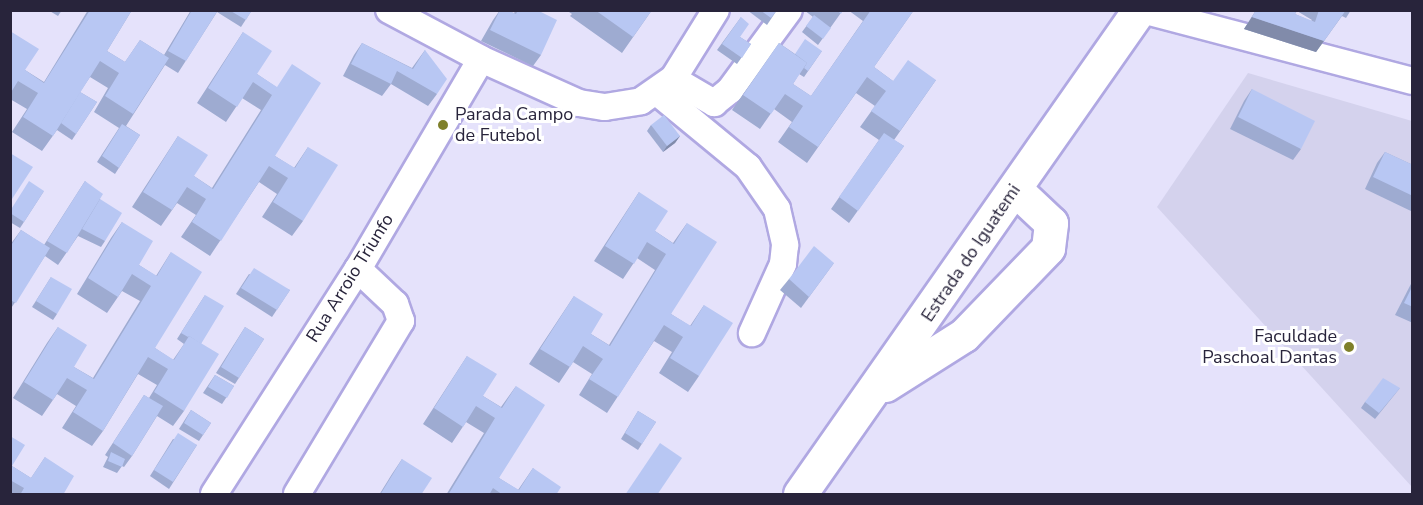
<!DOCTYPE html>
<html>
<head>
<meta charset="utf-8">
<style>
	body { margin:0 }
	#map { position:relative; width:1423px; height:505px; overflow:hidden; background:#e5e2fb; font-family:"Nunito Sans",sans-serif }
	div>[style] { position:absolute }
	.built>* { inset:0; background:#d4d2ed }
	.roads { filter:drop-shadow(2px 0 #b0a8e2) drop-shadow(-2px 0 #b0a8e2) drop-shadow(0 2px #b0a8e2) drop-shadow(0 -2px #b0a8e2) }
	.street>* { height:26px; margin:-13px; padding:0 13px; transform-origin:13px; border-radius:13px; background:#fff }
	.primary>* { height:33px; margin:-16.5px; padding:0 16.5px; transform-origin:16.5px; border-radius:16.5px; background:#fff }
	.wall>* { inset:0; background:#9eabd1 }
	.shaded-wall>* { inset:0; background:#818baa }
	.building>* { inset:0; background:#b8c7f3 }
	.dots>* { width:16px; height:16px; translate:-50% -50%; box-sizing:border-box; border:3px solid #fff; border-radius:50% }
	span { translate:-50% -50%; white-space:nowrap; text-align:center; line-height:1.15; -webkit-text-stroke:6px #fff; paint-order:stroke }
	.poi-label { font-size:18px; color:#28243b }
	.left { translate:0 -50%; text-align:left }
	.right { translate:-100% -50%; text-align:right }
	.street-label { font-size:18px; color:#28243b }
	.frame { position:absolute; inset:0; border:12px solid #28243b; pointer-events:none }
</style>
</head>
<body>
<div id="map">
	<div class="built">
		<div style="clip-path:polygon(1248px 73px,1412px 121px,1412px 487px,1157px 207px)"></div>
	</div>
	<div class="roads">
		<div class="street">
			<div style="left:389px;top:10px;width:104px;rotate:28deg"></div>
			<div style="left:481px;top:59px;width:107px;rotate:24.2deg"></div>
			<div style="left:579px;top:103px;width:26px;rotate:9deg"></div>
			<div style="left:605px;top:107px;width:36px;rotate:-9deg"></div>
			<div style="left:641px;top:101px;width:39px;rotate:-35deg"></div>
			<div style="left:673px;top:79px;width:81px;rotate:-58.1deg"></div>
			<div style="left:1142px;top:10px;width:279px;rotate:14.7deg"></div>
			<div style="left:673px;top:79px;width:48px;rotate:30.3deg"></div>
			<div style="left:714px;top:103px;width:21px;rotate:-39deg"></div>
			<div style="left:730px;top:90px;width:99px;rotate:-53.6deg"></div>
			<div style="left:657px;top:92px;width:118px;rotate:39.5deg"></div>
			<div style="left:748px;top:167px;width:51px;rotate:55.4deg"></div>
			<div style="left:777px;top:209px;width:37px;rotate:77deg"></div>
			<div style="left:785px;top:245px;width:19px;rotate:96deg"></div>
			<div style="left:783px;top:264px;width:76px;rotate:114.2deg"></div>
			<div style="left:214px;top:494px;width:267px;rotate:-57.4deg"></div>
			<div style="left:358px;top:269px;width:243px;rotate:-59.6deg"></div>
			<div style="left:297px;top:494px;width:202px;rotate:-59deg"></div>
			<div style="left:401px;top:321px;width:18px;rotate:-109deg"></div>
			<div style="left:395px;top:304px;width:51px;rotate:-136.6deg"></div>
		</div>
		<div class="primary">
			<div style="left:885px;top:385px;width:93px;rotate:-32.3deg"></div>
			<div style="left:964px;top:335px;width:121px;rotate:-46deg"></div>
			<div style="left:1048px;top:248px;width:25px;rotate:-83deg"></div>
			<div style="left:1051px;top:223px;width:50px;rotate:-136.6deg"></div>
			<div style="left:800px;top:494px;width:591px;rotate:-54.99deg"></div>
		</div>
	</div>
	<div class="wall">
		<div style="clip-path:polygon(48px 10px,62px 10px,58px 16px)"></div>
		<div style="clip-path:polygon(88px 10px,132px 10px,107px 51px,125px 62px,140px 40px,164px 55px,191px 10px,252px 10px,241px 27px,217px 12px,178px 73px,165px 65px,126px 126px,140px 135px,115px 174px,97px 162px,119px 128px,94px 112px,108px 88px,90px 77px,80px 92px,97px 102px,72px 140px,57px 130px,42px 151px,12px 132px,27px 109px,10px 99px,10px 31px,25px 70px,44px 82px)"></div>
		<div style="clip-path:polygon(500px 10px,514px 13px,516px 10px,537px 10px,541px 55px,533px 66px,481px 41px,493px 20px)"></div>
		<div style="clip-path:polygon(566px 10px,652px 10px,622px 53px,570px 16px,572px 14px)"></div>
		<div style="clip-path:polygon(747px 10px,777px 10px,767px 25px)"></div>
		<div style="clip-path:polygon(804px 10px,843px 10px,818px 45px,802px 32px,813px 17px)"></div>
		<div style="clip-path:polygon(848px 10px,914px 10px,874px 67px,893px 81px,936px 80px,894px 140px,904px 146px,849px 223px,831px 209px,879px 140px,860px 127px,875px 106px,856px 93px,807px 163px,778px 142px,792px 122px,774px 109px,760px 129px,732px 110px,779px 43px,795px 54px,822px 51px,804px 77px,799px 74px,793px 84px,811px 96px,863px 21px)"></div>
		<div style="clip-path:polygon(evenodd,1256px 10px,1351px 10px,1346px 18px,1342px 16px,1316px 52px,1244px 29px,1256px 10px,1297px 11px,1312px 20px,1311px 21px,1295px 14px,1297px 11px)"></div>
		<div style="clip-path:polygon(741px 17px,740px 37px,751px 44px,737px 64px,717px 50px)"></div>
		<div style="clip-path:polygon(243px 32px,257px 74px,276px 87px,275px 156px,294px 168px,308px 147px,303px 221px,292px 236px,262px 217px,277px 194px,259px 182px,210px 256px,181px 237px,196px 215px,177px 203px,161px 226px,132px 207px,178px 136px,194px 176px,212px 188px,261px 110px,242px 98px,226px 122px,197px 103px)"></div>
		<div style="clip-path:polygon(362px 43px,412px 68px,425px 50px,437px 94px,428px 106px,391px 84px,382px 96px,343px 76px,354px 55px)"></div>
		<div style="clip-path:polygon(1252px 89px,1301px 149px,1293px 160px,1230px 129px,1244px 101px)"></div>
		<div style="clip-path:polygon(651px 125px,680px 136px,675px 143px,663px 152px,647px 131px)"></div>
		<div style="clip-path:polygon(1385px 152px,1413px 165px,1413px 212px,1365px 189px,1377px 163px)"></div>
		<div style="clip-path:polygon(85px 181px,100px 199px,105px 241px,101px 247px,78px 236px,58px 265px,45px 256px,10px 310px,10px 245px,21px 230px,44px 245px)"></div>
		<div style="clip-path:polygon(44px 191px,20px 228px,10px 222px,10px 210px)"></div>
		<div style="clip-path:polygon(639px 192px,655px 231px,673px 243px,687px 223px,671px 314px,690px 326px,704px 305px,699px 376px,688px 392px,659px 373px,672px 352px,654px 341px,607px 413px,579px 395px,592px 374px,573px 362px,559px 383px,529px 364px,574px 296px,591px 334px,609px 345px,655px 270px,637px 258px,623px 279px,594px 261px)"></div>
		<div style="clip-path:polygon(122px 222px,139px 265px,156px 276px,171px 252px,155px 348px,173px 360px,184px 344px,177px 339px,205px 295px,201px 344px,184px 411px,173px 426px,157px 416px,132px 456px,124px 467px,122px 466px,117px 473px,103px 467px,108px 457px,105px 455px,144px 395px,149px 398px,157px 385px,138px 374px,103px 431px,92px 446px,62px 428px,76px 406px,57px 394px,42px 416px,13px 398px,47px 343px,58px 327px,74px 367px,93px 378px,140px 301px,122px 291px,107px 313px,77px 294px,111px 238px)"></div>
		<div style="clip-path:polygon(834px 263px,801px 308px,780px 290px,789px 279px)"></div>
		<div style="clip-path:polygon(249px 274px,290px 290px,272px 317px,236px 294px)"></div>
		<div style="clip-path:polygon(51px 277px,57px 314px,53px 320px,32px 307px)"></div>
		<div style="clip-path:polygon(1413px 280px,1413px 323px,1395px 315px)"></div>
		<div style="clip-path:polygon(245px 327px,264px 339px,235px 384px,216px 373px)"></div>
		<div style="clip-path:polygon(467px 356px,483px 396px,501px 407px,516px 386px,499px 478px,518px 490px,533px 468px,556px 495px,446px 495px,484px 433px,466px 422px,452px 443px,423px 424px)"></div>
		<div style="clip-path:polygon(215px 375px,234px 386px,222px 404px,203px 393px)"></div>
		<div style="clip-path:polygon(1400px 388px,1375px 419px,1361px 408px,1365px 402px)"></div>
		<div style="clip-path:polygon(191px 410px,211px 423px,199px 441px,179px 429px)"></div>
		<div style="clip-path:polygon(638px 411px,656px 422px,638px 450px,621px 439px)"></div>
		<div style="clip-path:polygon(10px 436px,12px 466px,31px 478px,45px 457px,63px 495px,10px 495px)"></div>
		<div style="clip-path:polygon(173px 439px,197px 445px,169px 489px,150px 476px)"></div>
		<div style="clip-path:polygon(402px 459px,421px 495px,379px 495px,392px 474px)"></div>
	</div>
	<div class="shaded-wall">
		<div style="clip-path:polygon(1346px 10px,1316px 52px,1244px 29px,1252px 17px,1324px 41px)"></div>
		<div style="clip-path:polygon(680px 136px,675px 143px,663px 152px,667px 146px)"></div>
	</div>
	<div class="building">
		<div style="clip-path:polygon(90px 10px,132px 10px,107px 51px,125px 62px,140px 40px,169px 58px,133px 114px,105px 96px,119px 73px,100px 61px,53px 136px,23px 117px,38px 93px,18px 81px,10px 94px,10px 31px,39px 49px,25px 70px,44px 83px)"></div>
		<div style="clip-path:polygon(192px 10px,218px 10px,186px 61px,168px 51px)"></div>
		<div style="clip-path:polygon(229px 10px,252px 10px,246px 20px)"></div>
		<div style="clip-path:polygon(500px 10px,507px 10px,516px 14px,518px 10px,537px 10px,557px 20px,541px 55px,490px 30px)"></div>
		<div style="clip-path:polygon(595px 10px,652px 10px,633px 37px)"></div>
		<div style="clip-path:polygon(760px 10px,777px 10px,771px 18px)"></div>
		<div style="clip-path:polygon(837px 10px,843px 10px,841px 14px)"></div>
		<div style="clip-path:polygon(871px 10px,914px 10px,874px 67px,893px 81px,908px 60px,936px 80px,900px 131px,871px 111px,886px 91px,867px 77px,818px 147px,789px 127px,803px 106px,785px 94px,771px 114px,743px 95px,779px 43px,807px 63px,793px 84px,811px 96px)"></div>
		<div style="clip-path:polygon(1256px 10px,1297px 10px,1295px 14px,1315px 22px,1319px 10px,1346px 10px,1324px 41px,1252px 17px)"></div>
		<div style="clip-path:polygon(814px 15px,831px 28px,823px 39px,806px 26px)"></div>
		<div style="clip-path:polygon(741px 17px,749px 24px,740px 37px,751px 44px,742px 58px,722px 44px)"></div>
		<div style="clip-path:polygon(243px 32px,272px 51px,257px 74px,277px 87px,292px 64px,321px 83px,275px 156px,295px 168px,308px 147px,338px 165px,303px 221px,273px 202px,288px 178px,269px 166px,221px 241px,192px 222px,206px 199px,187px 187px,172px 210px,143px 192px,178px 136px,208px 155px,194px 176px,213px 189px,272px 95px,253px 82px,237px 107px,208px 88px)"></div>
		<div style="clip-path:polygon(805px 39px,822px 51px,808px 71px,804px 68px,807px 63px,795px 54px)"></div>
		<div style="clip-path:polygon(362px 43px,413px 69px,425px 50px,447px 79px,437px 94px,397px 71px,391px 84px,351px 64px)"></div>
		<div style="clip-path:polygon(1252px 89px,1315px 121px,1301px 149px,1238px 117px)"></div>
		<div style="clip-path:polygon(80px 92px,97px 102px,76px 134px,61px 123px)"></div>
		<div style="clip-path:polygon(664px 115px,680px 136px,667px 146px,651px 125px)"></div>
		<div style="clip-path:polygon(122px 124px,140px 135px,119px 168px,102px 156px)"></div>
		<div style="clip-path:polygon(884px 133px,904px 146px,858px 211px,839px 197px)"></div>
		<div style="clip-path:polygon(1385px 152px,1413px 165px,1413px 196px,1373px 177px)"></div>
		<div style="clip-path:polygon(10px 153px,33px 167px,10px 202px)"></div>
		<div style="clip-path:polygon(29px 181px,44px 191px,24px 222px,10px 213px,10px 211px)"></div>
		<div style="clip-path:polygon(85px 181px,103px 194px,67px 253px,47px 241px)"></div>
		<div style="clip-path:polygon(639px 192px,668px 211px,655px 231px,674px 244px,687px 223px,717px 242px,671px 314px,691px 326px,704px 305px,733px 323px,699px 376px,670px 358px,683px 337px,664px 325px,618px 397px,589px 379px,603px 359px,583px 346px,570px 367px,540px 349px,574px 296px,603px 314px,591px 334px,610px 346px,666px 254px,647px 242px,634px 264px,605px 246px)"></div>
		<div style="clip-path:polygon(100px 199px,122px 213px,105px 241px,82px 229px)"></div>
		<div style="clip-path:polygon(122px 222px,153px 241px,139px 265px,157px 276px,171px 252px,202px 272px,155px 348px,174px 360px,189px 336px,219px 354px,184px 411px,154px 392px,168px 369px,148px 357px,103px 431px,73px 412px,87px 390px,67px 378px,53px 400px,24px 382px,58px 327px,87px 345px,74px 367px,94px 379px,151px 286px,132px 274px,118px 297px,88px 278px)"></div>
		<div style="clip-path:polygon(21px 230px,50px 248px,16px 303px,10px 300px,10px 247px)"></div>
		<div style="clip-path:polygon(814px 246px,834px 263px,809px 297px,789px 279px)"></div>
		<div style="clip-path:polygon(254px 268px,290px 290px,277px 310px,241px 288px)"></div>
		<div style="clip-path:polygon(51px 277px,72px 289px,57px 314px,36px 301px)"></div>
		<div style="clip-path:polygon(1413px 285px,1413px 307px,1404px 303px)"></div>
		<div style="clip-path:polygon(205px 295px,224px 306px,201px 344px,189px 336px,188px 337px,181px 333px)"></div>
		<div style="clip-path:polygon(245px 327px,264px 339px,239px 378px,221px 367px)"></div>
		<div style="clip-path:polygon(467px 356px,497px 374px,483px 396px,502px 408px,516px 386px,545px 405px,499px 478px,519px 490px,533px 468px,561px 487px,556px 495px,503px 495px,493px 488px,489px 495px,448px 495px,495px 418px,476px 406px,463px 427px,434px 408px)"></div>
		<div style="clip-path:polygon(215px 375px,234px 386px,227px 398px,208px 387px)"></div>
		<div style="clip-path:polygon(1383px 378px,1400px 388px,1379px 413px,1365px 402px)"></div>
		<div style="clip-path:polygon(144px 395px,163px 406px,132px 456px,113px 443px)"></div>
		<div style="clip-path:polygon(191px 410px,211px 423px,203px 435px,184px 423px)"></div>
		<div style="clip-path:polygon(638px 411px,656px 422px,642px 444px,625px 433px)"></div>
		<div style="clip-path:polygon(178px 433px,197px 445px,173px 482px,154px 470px)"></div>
		<div style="clip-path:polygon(10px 436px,25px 445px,12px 466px,31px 478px,45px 457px,74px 476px,63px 495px,20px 495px,24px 488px,10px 480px)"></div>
		<div style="clip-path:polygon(660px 443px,682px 458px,657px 495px,625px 495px)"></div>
		<div style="clip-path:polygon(111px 452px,125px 459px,122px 467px,108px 461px)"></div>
		<div style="clip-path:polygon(402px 459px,432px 478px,421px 495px,380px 495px)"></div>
	</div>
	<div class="dots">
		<div style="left:443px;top:125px;background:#7f802a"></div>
		<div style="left:1349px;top:347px;background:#7f802a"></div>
	</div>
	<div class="poi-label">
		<span class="left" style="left:455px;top:125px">Parada Campo<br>de Futebol</span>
		<span class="right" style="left:1337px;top:347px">Faculdade<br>Paschoal Dantas</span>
	</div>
	<div class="street-label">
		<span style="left:971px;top:253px;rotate:-56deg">Estrada do Iguatemi</span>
		<span style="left:350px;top:278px;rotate:-58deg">Rua Arroio Triunfo</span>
	</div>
	<div class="frame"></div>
</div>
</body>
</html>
